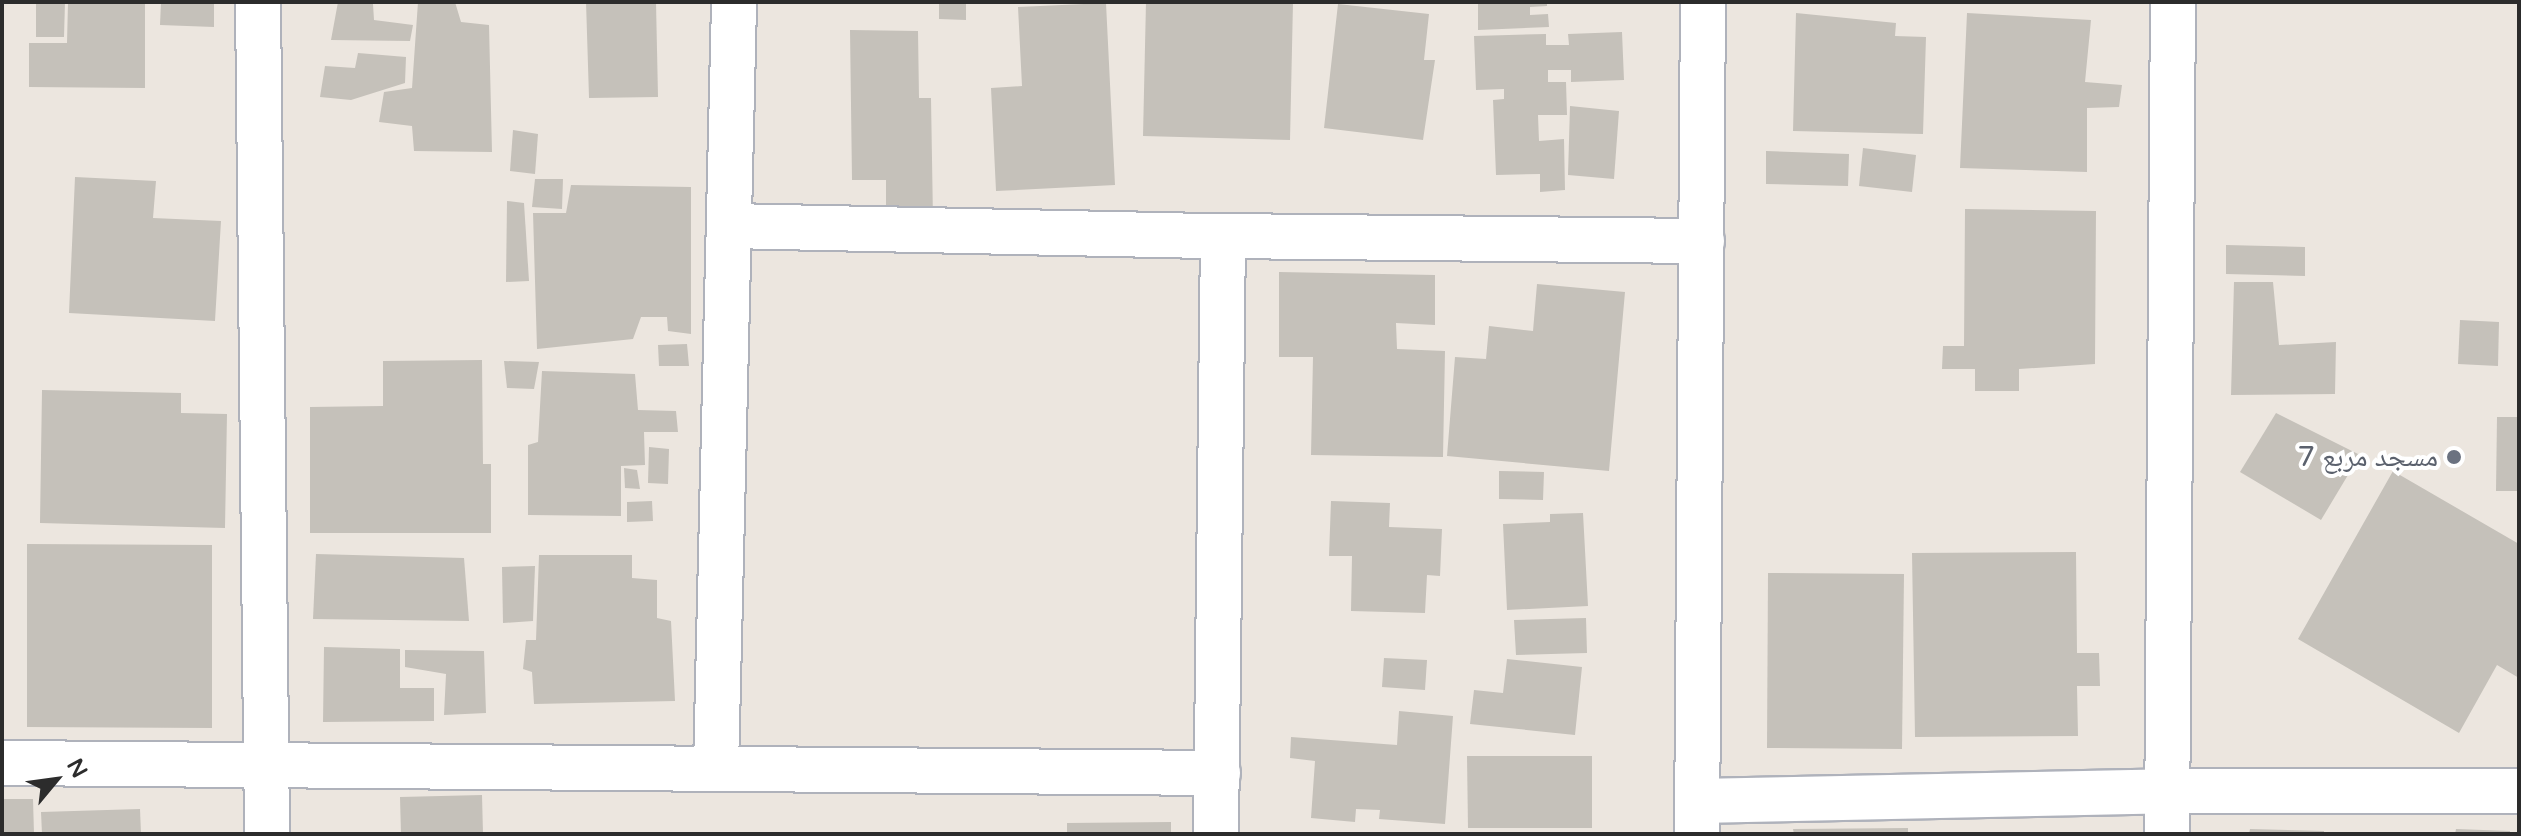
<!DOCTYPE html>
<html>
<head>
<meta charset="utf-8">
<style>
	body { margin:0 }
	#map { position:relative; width:2521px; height:836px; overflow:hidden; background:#ece6df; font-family:"Varela Round","Noto Naskh Arabic",sans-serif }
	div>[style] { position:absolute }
	.building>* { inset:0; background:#c5c1ba }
	.roads { filter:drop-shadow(2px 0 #afb2bb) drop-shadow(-2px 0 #afb2bb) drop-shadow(0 2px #afb2bb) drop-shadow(0 -2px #afb2bb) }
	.street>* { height:44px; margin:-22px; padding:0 22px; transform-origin:22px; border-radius:22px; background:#fff }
	.dots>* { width:22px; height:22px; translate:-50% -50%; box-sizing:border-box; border:4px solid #fff; border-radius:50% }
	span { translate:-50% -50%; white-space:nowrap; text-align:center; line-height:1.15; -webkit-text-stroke:8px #fff; paint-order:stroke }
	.worship-label { font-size:28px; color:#5b616d }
	.right { translate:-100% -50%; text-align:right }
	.frame { position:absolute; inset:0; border:4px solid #2c2c2c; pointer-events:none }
	.north { position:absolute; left:16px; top:740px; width:80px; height:80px; -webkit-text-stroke:6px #fff; paint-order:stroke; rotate:61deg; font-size:22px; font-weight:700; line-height:32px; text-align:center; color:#2c2c2c }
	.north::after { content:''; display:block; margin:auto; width:28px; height:36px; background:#2c2c2c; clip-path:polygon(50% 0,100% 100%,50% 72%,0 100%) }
</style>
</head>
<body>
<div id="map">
	<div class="building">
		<div style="clip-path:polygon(36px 2px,65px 2px,64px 37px,36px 37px)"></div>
		<div style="clip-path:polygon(68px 2px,145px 2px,145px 88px,29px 87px,29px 43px,67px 43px)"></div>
		<div style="clip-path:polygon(161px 2px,214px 2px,214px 27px,160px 25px)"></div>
		<div style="clip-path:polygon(338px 2px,373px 4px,374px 20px,413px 25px,410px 41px,331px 40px)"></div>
		<div style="clip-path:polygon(418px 2px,455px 2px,461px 22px,489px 25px,492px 152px,414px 151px,412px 126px,379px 122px,384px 92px,412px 88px)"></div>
		<div style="clip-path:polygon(586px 2px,656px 2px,658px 97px,589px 98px)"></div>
		<div style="clip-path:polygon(939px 2px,966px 2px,966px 20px,939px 19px)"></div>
		<div style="clip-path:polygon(1146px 2px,1293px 2px,1290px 140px,1143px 136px)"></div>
		<div style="clip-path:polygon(1478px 2px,1547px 2px,1547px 6px,1530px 7px,1530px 15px,1548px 14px,1549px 27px,1478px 30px)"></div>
		<div style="clip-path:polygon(1106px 3px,1115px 185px,996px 191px,991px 88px,1022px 86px,1018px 7px)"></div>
		<div style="clip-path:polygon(1338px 4px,1429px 14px,1424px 60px,1435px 60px,1423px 140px,1324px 128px)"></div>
		<div style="clip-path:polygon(1796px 13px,1896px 23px,1895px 36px,1926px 37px,1923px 134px,1793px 131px)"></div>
		<div style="clip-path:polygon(1967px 13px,2091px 20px,2085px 82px,2122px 85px,2119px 107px,2087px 108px,2087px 172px,1960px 168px)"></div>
		<div style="clip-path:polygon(850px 30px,918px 31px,919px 98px,931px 98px,933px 220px,886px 221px,886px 180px,852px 180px)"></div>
		<div style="clip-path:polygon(1622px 32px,1624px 80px,1571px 82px,1571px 70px,1548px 70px,1548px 82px,1566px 82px,1567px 115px,1538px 115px,1539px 141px,1564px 139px,1565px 190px,1540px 192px,1540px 174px,1496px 175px,1493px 100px,1504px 99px,1504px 89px,1476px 90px,1474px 36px,1546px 34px,1546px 45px,1569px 45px,1568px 34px)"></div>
		<div style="clip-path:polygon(358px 53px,406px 57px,405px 83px,351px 100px,320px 97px,325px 66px,355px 68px)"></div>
		<div style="clip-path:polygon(1570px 106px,1619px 111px,1614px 179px,1568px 175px)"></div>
		<div style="clip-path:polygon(513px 130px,538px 134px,535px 174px,510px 171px)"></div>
		<div style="clip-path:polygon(1863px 148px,1916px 155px,1912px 192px,1859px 186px)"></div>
		<div style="clip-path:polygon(1766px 151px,1849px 154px,1848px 186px,1766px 184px)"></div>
		<div style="clip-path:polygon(75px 177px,156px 181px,153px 218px,221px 221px,215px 321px,69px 313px)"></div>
		<div style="clip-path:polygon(535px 179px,563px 179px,562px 209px,532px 207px)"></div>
		<div style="clip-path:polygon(571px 185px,691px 187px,691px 334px,668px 331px,667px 317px,641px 317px,633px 339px,537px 349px,533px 213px,566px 213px)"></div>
		<div style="clip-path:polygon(507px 201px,524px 203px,529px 281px,506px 282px)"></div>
		<div style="clip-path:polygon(1965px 209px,2096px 211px,2095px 364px,2019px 369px,2019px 391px,1975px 391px,1975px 369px,1942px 369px,1943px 346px,1964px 346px)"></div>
		<div style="clip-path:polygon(2226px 245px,2305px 247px,2305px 276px,2226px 274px)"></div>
		<div style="clip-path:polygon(1279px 272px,1435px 275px,1435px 325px,1396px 323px,1397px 349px,1445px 351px,1443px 457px,1311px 455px,1313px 357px,1279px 357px)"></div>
		<div style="clip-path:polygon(2234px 282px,2273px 282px,2279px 345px,2336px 342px,2335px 394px,2231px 395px)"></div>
		<div style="clip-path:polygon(1537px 284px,1625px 292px,1609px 471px,1447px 456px,1455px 357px,1486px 359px,1489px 326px,1533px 331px)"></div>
		<div style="clip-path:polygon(2460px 320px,2499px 322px,2498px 366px,2458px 364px)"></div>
		<div style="clip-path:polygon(687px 344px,689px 366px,659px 366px,658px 345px)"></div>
		<div style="clip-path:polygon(482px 360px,483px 464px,491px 464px,491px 533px,310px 533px,310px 407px,383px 406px,383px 361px)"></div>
		<div style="clip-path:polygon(504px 361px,539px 362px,534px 389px,507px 388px)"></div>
		<div style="clip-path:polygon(542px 371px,635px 374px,638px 410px,676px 411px,678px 432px,644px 432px,645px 465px,621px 466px,621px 516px,528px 515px,528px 445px,538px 442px)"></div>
		<div style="clip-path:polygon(42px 390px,181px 393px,181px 413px,227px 414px,225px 528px,40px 523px)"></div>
		<div style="clip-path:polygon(2276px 413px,2360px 455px,2321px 520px,2240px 472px)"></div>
		<div style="clip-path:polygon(2497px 417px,2519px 417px,2519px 491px,2496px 491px)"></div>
		<div style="clip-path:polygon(649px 447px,669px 449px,668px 484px,648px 483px)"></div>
		<div style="clip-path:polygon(624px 468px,637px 470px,640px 489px,625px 488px)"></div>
		<div style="clip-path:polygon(1499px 471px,1544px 472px,1543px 500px,1499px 499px)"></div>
		<div style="clip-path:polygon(2393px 471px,2519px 544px,2519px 678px,2497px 665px,2459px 733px,2298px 639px)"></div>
		<div style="clip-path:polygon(652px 501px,653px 521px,627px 522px,627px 502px)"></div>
		<div style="clip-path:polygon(1331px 501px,1390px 503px,1389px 527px,1442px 529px,1440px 576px,1427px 575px,1425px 613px,1351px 611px,1352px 556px,1329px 556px)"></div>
		<div style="clip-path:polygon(1583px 513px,1588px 606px,1507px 610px,1503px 524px,1550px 522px,1550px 514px)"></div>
		<div style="clip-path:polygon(27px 544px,212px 545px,212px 728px,27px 727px)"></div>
		<div style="clip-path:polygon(2076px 552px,2077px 653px,2099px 653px,2100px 686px,2077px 686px,2078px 736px,1915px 737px,1912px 553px)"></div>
		<div style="clip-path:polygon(316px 554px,464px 558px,469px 621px,313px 619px)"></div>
		<div style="clip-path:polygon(539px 555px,632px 555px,632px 578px,657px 580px,657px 618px,671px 621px,675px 701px,534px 704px,532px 672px,523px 669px,526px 640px,536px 640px)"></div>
		<div style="clip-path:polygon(535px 566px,533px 621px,503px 623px,502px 567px)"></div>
		<div style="clip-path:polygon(1768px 573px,1904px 574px,1902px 749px,1767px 748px)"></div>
		<div style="clip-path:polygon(1586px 618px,1587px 653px,1516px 655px,1514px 620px)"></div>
		<div style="clip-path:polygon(324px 647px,400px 649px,400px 688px,434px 688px,434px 721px,323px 722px)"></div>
		<div style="clip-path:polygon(405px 650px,484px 651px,486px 713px,444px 715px,446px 674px,405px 667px)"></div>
		<div style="clip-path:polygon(1384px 658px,1427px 660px,1425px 690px,1382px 687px)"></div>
		<div style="clip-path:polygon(1507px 659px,1582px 667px,1575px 735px,1470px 724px,1474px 690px,1503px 693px)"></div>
		<div style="clip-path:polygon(1399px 711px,1453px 716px,1445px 824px,1379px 819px,1380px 810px,1356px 809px,1355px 822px,1311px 818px,1315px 761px,1290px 758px,1291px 737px,1397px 745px)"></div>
		<div style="clip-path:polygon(1467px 756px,1592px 756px,1592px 828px,1468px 828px)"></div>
		<div style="clip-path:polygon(482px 795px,483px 834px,401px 834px,400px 797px)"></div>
		<div style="clip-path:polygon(2px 799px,33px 799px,34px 834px,2px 834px)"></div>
		<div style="clip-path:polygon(140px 809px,141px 834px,42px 834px,41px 812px)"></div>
		<div style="clip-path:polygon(1171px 822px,1171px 834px,1067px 834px,1067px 823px)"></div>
		<div style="clip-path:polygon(1908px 828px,1908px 834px,1794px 834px,1793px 829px)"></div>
		<div style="clip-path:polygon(2250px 829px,2324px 831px,2324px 834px,2249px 834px)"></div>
		<div style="clip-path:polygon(2456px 829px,2510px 831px,2510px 834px,2455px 834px)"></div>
	</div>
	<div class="roads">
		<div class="street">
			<div style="left:258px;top:2px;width:832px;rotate:89.38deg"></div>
			<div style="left:729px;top:226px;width:494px;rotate:1.2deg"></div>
			<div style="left:2px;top:763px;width:1216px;rotate:0.47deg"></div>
			<div style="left:716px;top:768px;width:766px;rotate:-88.65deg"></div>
			<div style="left:1698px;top:801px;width:470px;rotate:-1.2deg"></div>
			<div style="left:2168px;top:791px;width:351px"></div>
			<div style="left:1216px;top:834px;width:598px;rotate:-89.33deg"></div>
			<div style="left:1223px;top:236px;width:479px;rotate:0.6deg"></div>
			<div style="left:1697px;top:834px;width:832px;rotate:-89.59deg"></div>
			<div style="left:2167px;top:834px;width:832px;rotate:-89.59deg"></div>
		</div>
	</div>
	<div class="dots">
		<div style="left:2454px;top:457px;background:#6b7280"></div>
	</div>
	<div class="worship-label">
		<span class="right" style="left:2438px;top:457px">مسجد مربع 7</span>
	</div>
	<div class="frame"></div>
	<div class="north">N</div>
</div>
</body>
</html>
